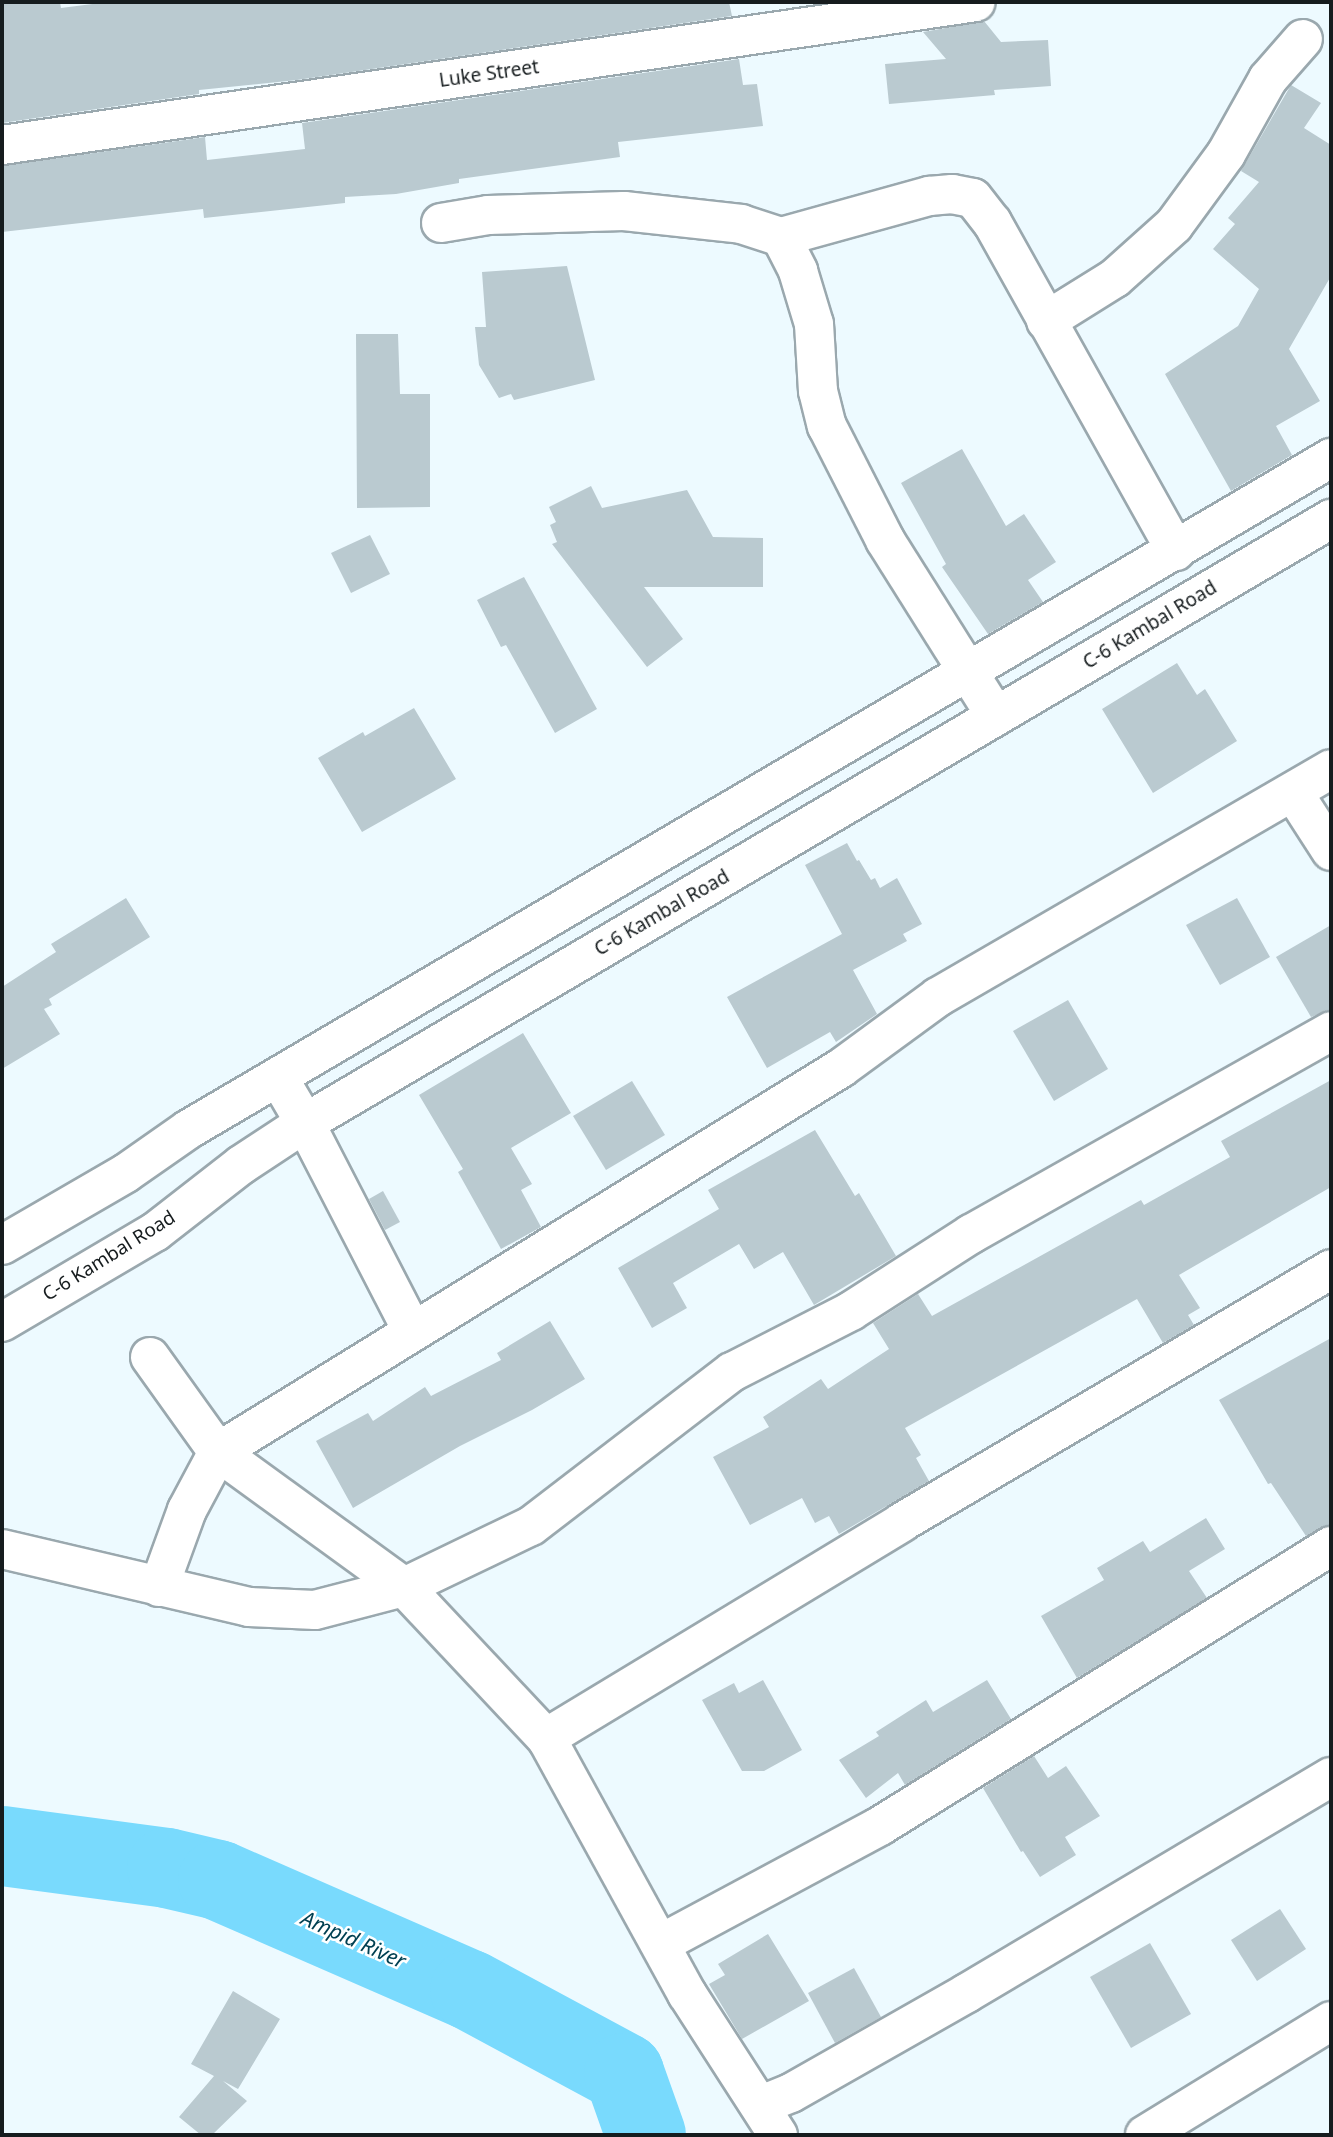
<!DOCTYPE html>
<html>
<head>
<meta charset="utf-8">
<style>
	body { margin:0 }
	#map { position:relative; width:1333px; height:2137px; overflow:hidden; background:#edfaff; font-family:"Noto Sans",sans-serif }
	div>[style] { position:absolute }
	.river>* { height:80px; margin:-40px; padding:0 40px; transform-origin:40px; border-radius:40px; background:#79dafd }
	.building>* { inset:0; background:#bacad0 }
	.roads { filter:drop-shadow(2px 0 #9aa8ae) drop-shadow(-2px 0 #9aa8ae) drop-shadow(0 2px #9aa8ae) drop-shadow(0 -2px #9aa8ae) }
	.street>* { height:38px; margin:-19px; padding:0 19px; transform-origin:19px; border-radius:19px; background:#fff }
	.secondary>* { height:38px; margin:-19px; padding:0 19px; transform-origin:19px; border-radius:19px; background:#fff }
	span { translate:-50% -50%; white-space:nowrap; text-align:center; line-height:1.15; -webkit-text-stroke:5px #fff; paint-order:stroke }
	.street-label { font-size:19px; color:#161c1e }
	.water-label { font-size:21px; color:#014052; font-style:italic }
	.frame { position:absolute; inset:0; border:4px solid #161c1e; pointer-events:none }
</style>
</head>
<body>
<div id="map">
	<div class="river">
		<div style="left:2px;top:1846px;width:166px;rotate:7.6deg"></div>
		<div style="left:167px;top:1868px;width:52px;rotate:13.2deg"></div>
		<div style="left:218px;top:1880px;width:275px;rotate:23.6deg"></div>
		<div style="left:470px;top:1990px;width:175px;rotate:28.3deg"></div>
		<div style="left:624px;top:2073px;width:66px;rotate:70.5deg"></div>
	</div>
	<div class="building">
		<div style="clip-path:polygon(2px 2px,60px 2px,61px 8px,108px 2px,729px 2px,732px 16px,297px 80px,199px 90px,199px 94px,2px 123px)"></div>
		<div style="clip-path:polygon(984px 21px,1001px 42px,1048px 40px,1051px 86px,994px 90px,995px 95px,889px 104px,885px 64px,946px 59px,923px 32px)"></div>
		<div style="clip-path:polygon(739px 59px,743px 85px,757px 84px,763px 126px,618px 142px,620px 157px,459px 179px,459px 183px,396px 194px,345px 197px,345px 203px,204px 218px,203px 209px,2px 232px,2px 166px,205px 137px,207px 160px,305px 149px,302px 123px)"></div>
		<div style="clip-path:polygon(1291px 85px,1321px 103px,1304px 128px,1331px 145px,1331px 276px,1289px 349px,1320px 401px,1276px 426px,1292px 455px,1231px 491px,1165px 374px,1238px 326px,1259px 289px,1213px 249px,1235px 224px,1228px 218px,1259px 182px,1241px 171px)"></div>
		<div style="clip-path:polygon(567px 266px,595px 380px,514px 400px,511px 394px,499px 398px,479px 365px,475px 327px,486px 327px,482px 272px)"></div>
		<div style="clip-path:polygon(356px 334px,398px 334px,400px 394px,430px 394px,430px 507px,357px 508px)"></div>
		<div style="clip-path:polygon(962px 449px,1006px 526px,1024px 514px,1056px 562px,1028px 580px,1043px 602px,988px 634px,942px 567px,946px 564px,901px 483px)"></div>
		<div style="clip-path:polygon(591px 486px,602px 508px,687px 490px,713px 537px,763px 538px,763px 587px,644px 587px,683px 639px,647px 667px,552px 544px,557px 542px,550px 525px,556px 522px,549px 507px)"></div>
		<div style="clip-path:polygon(370px 535px,390px 574px,351px 593px,331px 553px)"></div>
		<div style="clip-path:polygon(524px 577px,597px 709px,555px 733px,506px 645px,501px 647px,477px 600px)"></div>
		<div style="clip-path:polygon(1177px 663px,1197px 695px,1205px 689px,1237px 741px,1153px 793px,1102px 709px)"></div>
		<div style="clip-path:polygon(414px 708px,456px 779px,362px 832px,318px 758px,363px 732px,365px 736px)"></div>
		<div style="clip-path:polygon(847px 843px,857px 861px,859px 860px,871px 880px,875px 878px,880px 888px,897px 878px,922px 924px,903px 934px,907px 941px,853px 970px,877px 1014px,836px 1042px,830px 1032px,767px 1068px,727px 997px,842px 934px,805px 865px)"></div>
		<div style="clip-path:polygon(126px 898px,150px 937px,49px 999px,52px 1005px,44px 1009px,60px 1034px,2px 1069px,2px 987px,56px 952px,51px 944px)"></div>
		<div style="clip-path:polygon(1237px 898px,1270px 957px,1220px 985px,1186px 925px)"></div>
		<div style="clip-path:polygon(1331px 925px,1331px 1009px,1311px 1017px,1276px 957px)"></div>
		<div style="clip-path:polygon(1068px 1000px,1108px 1069px,1054px 1101px,1013px 1031px)"></div>
		<div style="clip-path:polygon(523px 1033px,571px 1113px,511px 1148px,532px 1184px,521px 1190px,541px 1227px,501px 1249px,458px 1172px,463px 1169px,419px 1095px)"></div>
		<div style="clip-path:polygon(1331px 1080px,1331px 1187px,1179px 1275px,1200px 1308px,1188px 1315px,1194px 1325px,1163px 1343px,1137px 1299px,905px 1428px,921px 1455px,916px 1458px,929px 1481px,839px 1534px,829px 1516px,815px 1523px,802px 1498px,750px 1525px,713px 1457px,769px 1427px,763px 1417px,821px 1379px,828px 1389px,889px 1349px,873px 1323px,918px 1294px,932px 1316px,1141px 1200px,1144px 1205px,1230px 1157px,1221px 1141px)"></div>
		<div style="clip-path:polygon(632px 1081px,665px 1135px,606px 1170px,573px 1116px)"></div>
		<div style="clip-path:polygon(815px 1130px,855px 1196px,859px 1193px,896px 1256px,814px 1305px,783px 1252px,754px 1269px,739px 1244px,673px 1283px,687px 1308px,652px 1328px,618px 1268px,719px 1209px,708px 1190px)"></div>
		<div style="clip-path:polygon(383px 1191px,400px 1222px,385px 1230px,369px 1199px)"></div>
		<div style="clip-path:polygon(550px 1321px,585px 1379px,532px 1410px,460px 1446px,353px 1508px,316px 1441px,368px 1413px,373px 1421px,425px 1387px,431px 1396px,501px 1360px,497px 1353px)"></div>
		<div style="clip-path:polygon(1331px 1338px,1331px 1524px,1306px 1536px,1271px 1483px,1268px 1484px,1219px 1400px)"></div>
		<div style="clip-path:polygon(1206px 1518px,1225px 1549px,1189px 1571px,1207px 1598px,1077px 1678px,1041px 1616px,1104px 1580px,1097px 1568px,1143px 1541px,1150px 1552px)"></div>
		<div style="clip-path:polygon(763px 1680px,802px 1750px,764px 1771px,742px 1771px,702px 1700px,734px 1683px,739px 1693px)"></div>
		<div style="clip-path:polygon(987px 1680px,1011px 1719px,905px 1785px,898px 1773px,866px 1798px,839px 1760px,879px 1736px,876px 1732px,926px 1700px,933px 1712px)"></div>
		<div style="clip-path:polygon(1034px 1756px,1048px 1778px,1066px 1766px,1100px 1816px,1065px 1837px,1076px 1855px,1040px 1877px,1023px 1851px,1021px 1852px,983px 1788px)"></div>
		<div style="clip-path:polygon(1280px 1909px,1306px 1949px,1257px 1981px,1231px 1940px)"></div>
		<div style="clip-path:polygon(768px 1934px,809px 2001px,742px 2039px,709px 1984px,725px 1975px,718px 1964px)"></div>
		<div style="clip-path:polygon(1150px 1943px,1191px 2014px,1131px 2048px,1090px 1977px)"></div>
		<div style="clip-path:polygon(854px 1968px,881px 2017px,835px 2043px,808px 1993px)"></div>
		<div style="clip-path:polygon(233px 1991px,280px 2019px,238px 2089px,223px 2081px,247px 2101px,212px 2135px,201px 2135px,179px 2117px,214px 2076px,191px 2064px)"></div>
	</div>
	<div class="roads">
		<div class="street">
			<div style="left:2px;top:145px;width:984px;rotate:-8.35deg"></div>
			<div style="left:441px;top:223px;width:48px;rotate:-9.7deg"></div>
			<div style="left:488px;top:215px;width:136px;rotate:-1.7deg"></div>
			<div style="left:624px;top:211px;width:118px;rotate:6.3deg"></div>
			<div style="left:741px;top:224px;width:42px;rotate:18deg"></div>
			<div style="left:781px;top:237px;width:38px;rotate:63deg"></div>
			<div style="left:798px;top:271px;width:55px;rotate:73.2deg"></div>
			<div style="left:814px;top:324px;width:67px;rotate:86.6deg"></div>
			<div style="left:818px;top:391px;width:36px;rotate:76deg"></div>
			<div style="left:827px;top:426px;width:128px;rotate:63deg"></div>
			<div style="left:885px;top:540px;width:208px;rotate:57.8deg"></div>
			<div style="left:781px;top:237px;width:154px;rotate:-15.5deg"></div>
			<div style="left:929px;top:196px;width:23px;rotate:-5deg"></div>
			<div style="left:952px;top:194px;width:21px;rotate:11deg"></div>
			<div style="left:973px;top:198px;width:31px;rotate:52deg"></div>
			<div style="left:992px;top:222px;width:377px;rotate:60.8deg"></div>
			<div style="left:1046px;top:321px;width:81px;rotate:-31.9deg"></div>
			<div style="left:1115px;top:278px;width:79px;rotate:-41.9deg"></div>
			<div style="left:1174px;top:225px;width:88px;rotate:-53.8deg"></div>
			<div style="left:1226px;top:154px;width:86px;rotate:-60.8deg"></div>
			<div style="left:1268px;top:79px;width:53px;rotate:-48.8deg"></div>
			<div style="left:1293px;top:792px;width:70px;rotate:57.2deg"></div>
			<div style="left:278px;top:1077px;width:53px;rotate:59.6deg"></div>
			<div style="left:305px;top:1123px;width:235px;rotate:62.7deg"></div>
			<div style="left:150px;top:1357px;width:117px;rotate:54.4deg"></div>
			<div style="left:218px;top:1452px;width:66px;rotate:118.1deg"></div>
			<div style="left:187px;top:1510px;width:82px;rotate:110deg"></div>
			<div style="left:2px;top:1549px;width:254px;rotate:13.2deg"></div>
			<div style="left:249px;top:1607px;width:66px;rotate:2.6deg"></div>
			<div style="left:315px;top:1610px;width:92px;rotate:-14.5deg"></div>
			<div style="left:404px;top:1587px;width:141px;rotate:-25.7deg"></div>
			<div style="left:531px;top:1526px;width:253px;rotate:-37.5deg"></div>
			<div style="left:732px;top:1372px;width:134px;rotate:-27.1deg"></div>
			<div style="left:851px;top:1311px;width:143px;rotate:-32.7deg"></div>
			<div style="left:971px;top:1234px;width:413px;rotate:-29.4deg"></div>
			<div style="left:546px;top:1738px;width:416px;rotate:-31.2deg"></div>
			<div style="left:902px;top:1522px;width:498px;rotate:-30.5deg"></div>
			<div style="left:662px;top:1943px;width:247px;rotate:-28.2deg"></div>
			<div style="left:880px;top:1826px;width:531px;rotate:-31.83deg"></div>
			<div style="left:761px;top:2105px;width:32px;rotate:-22deg"></div>
			<div style="left:791px;top:2093px;width:202px;rotate:-29.6deg"></div>
			<div style="left:967px;top:1993px;width:423px;rotate:-30.7deg"></div>
			<div style="left:778px;top:2135px;width:168px;rotate:-122.8deg"></div>
			<div style="left:687px;top:1994px;width:292px;rotate:-118.8deg"></div>
			<div style="left:546px;top:1738px;width:207px;rotate:-133.2deg"></div>
			<div style="left:404px;top:1587px;width:230px;rotate:-144deg"></div>
			<div style="left:218px;top:1452px;width:732px;rotate:-31.65deg"></div>
			<div style="left:841px;top:1068px;width:120px;rotate:-36.2deg"></div>
			<div style="left:938px;top:997px;width:454px;rotate:-30.1deg"></div>
			<div style="left:1145px;top:2135px;width:218px;rotate:-31.5deg"></div>
		</div>
		<div class="secondary">
			<div style="left:2px;top:1245px;width:143px;rotate:-30.1deg"></div>
			<div style="left:126px;top:1173px;width:77px;rotate:-34.9deg"></div>
			<div style="left:189px;top:1129px;width:1325px;rotate:-30.44deg"></div>
			<div style="left:2px;top:1322px;width:178px;rotate:-30.5deg"></div>
			<div style="left:155px;top:1232px;width:109px;rotate:-37.9deg"></div>
			<div style="left:241px;top:1165px;width:77px;rotate:-33.3deg"></div>
			<div style="left:305px;top:1123px;width:1191px;rotate:-30.49deg"></div>
		</div>
	</div>
	<div class="street-label">
		<span style="left:489px;top:74px;rotate:-8deg">Luke Street</span>
		<span style="left:1150px;top:625px;rotate:-31deg">C-6 Kambal Road</span>
		<span style="left:662px;top:913px;rotate:-30deg">C-6 Kambal Road</span>
		<span style="left:109px;top:1256px;rotate:-32deg">C-6 Kambal Road</span>
	</div>
	<div class="water-label">
		<span style="left:354px;top:1939px;rotate:24deg">Ampid River</span>
	</div>
	<div class="frame"></div>
</div>
</body>
</html>
